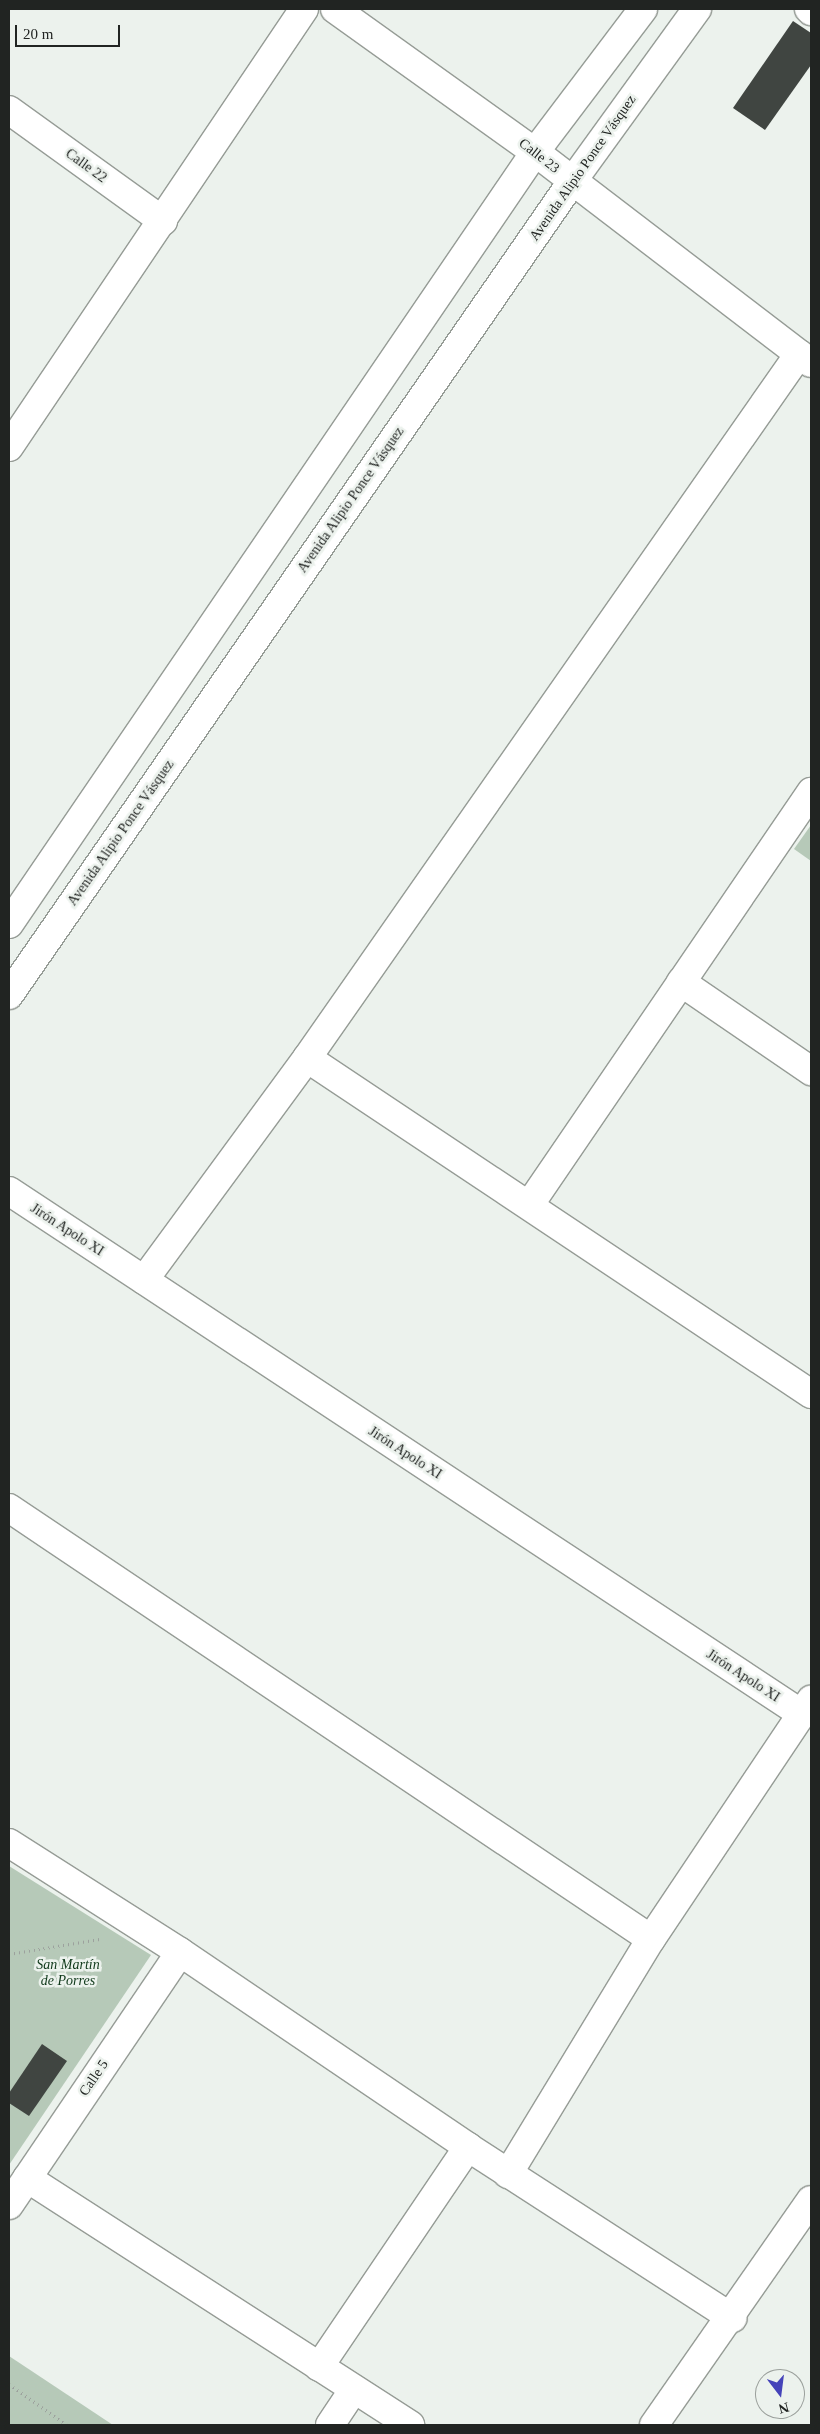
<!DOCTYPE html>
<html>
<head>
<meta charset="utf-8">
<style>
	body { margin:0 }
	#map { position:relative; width:820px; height:2434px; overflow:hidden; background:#ecf2ed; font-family:"Times New Roman",serif }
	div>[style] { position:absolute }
	.green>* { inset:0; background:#b6c9b8 }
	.building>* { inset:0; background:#404541 }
	.path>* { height:3px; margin-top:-1.5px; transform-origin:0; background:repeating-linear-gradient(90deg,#9ca19d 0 1px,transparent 0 5px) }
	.roads { filter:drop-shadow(1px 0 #969c96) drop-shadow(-1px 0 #969c96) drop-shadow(0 1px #969c96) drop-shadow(0 -1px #969c96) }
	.street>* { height:28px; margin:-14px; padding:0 14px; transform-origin:14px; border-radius:14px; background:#fff }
	.secondary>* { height:28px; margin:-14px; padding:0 14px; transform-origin:14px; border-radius:14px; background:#fff }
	span { translate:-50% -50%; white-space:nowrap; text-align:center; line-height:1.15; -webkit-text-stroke:5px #ecf2ed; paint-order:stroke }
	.street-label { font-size:14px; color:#212422 }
	.park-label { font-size:14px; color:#0e3819; font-style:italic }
	.frame { position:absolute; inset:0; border:10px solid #212422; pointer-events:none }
	.north { position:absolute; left:755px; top:2369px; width:50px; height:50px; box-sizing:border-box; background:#ecf2ed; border:1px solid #9ba09c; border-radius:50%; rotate:165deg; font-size:14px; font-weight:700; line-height:20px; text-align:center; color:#212422 }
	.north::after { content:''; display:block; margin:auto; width:18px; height:22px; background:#4543b9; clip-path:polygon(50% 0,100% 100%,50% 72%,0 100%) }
	.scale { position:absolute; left:15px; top:25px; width:105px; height:22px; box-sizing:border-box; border:2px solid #212422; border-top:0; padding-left:6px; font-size:15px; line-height:18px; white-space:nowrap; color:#212422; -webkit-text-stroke:4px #ecf2ed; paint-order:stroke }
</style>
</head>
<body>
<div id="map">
	<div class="green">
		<div style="clip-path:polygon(811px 825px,811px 861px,794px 849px)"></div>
		<div style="clip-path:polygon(9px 1866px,151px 1955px,9px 2165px)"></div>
		<div style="clip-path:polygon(9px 2356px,113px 2425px,9px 2425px)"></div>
	</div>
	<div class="building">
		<div style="clip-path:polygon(793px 21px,811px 33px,811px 65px,765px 130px,733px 108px)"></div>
		<div style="clip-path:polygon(42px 2044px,67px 2061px,29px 2116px,9px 2103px,9px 2093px)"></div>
	</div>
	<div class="path">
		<div style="left:9px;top:1954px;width:92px;rotate:-9.4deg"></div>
		<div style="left:9px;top:2384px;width:71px;rotate:35.3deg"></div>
	</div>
	<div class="roads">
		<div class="street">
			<div style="left:335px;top:9px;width:246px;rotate:35.6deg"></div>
			<div style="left:535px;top:152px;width:347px;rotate:37.4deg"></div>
			<div style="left:9px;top:110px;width:190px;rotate:35.8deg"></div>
			<div style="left:9px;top:447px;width:528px;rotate:-56.04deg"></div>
			<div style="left:681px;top:982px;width:158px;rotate:34.4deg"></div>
			<div style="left:307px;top:1058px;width:606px;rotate:33.69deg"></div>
			<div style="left:9px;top:1191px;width:950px;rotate:33.41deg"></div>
			<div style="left:530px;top:1204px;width:499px;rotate:-55.7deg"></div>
			<div style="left:144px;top:1280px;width:275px;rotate:-53.7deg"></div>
			<div style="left:307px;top:1058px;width:859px;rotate:-55.05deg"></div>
			<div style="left:9px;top:1508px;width:773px;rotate:33.88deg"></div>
			<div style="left:9px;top:1843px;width:203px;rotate:32.5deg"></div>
			<div style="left:180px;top:1952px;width:348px;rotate:34.1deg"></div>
			<div style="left:468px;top:2147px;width:315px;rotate:32.9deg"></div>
			<div style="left:508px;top:2174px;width:275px;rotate:-58.7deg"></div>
			<div style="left:651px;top:1939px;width:288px;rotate:-56.2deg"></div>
			<div style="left:27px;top:2178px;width:456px;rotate:32.8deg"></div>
			<div style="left:9px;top:2205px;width:305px;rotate:-55.9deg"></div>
			<div style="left:319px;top:2367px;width:266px;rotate:-55.9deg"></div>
			<div style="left:330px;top:2425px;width:43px;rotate:-56.3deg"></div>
			<div style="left:654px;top:2425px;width:274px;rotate:-55.1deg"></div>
		</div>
		<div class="secondary">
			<div style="left:809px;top:9px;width:3px;rotate:45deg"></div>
			<div style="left:9px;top:924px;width:934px;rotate:-55.73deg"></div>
			<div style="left:535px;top:152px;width:179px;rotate:-52.9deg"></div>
			<div style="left:9px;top:995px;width:988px;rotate:-55.31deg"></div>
			<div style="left:571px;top:183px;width:215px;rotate:-54.1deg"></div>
		</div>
	</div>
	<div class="street-label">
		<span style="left:539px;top:156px;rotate:38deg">Calle 23</span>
		<span style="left:86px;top:166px;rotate:36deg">Calle 22</span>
		<span style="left:583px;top:168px;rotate:-55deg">Avenida Alipio Ponce Vásquez</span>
		<span style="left:351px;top:500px;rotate:-55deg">Avenida Alipio Ponce Vásquez</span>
		<span style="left:121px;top:833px;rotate:-55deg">Avenida Alipio Ponce Vásquez</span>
		<span style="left:67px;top:1230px;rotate:33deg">Jirón Apolo XI</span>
		<span style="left:405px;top:1453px;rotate:33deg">Jirón Apolo XI</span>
		<span style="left:743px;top:1676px;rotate:33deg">Jirón Apolo XI</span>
		<span style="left:94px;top:2078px;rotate:-56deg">Calle 5</span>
	</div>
	<div class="park-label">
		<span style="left:68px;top:1973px">San Martín<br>de Porres</span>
	</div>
	<div class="frame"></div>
	<div class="north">N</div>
	<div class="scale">20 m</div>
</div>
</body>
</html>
